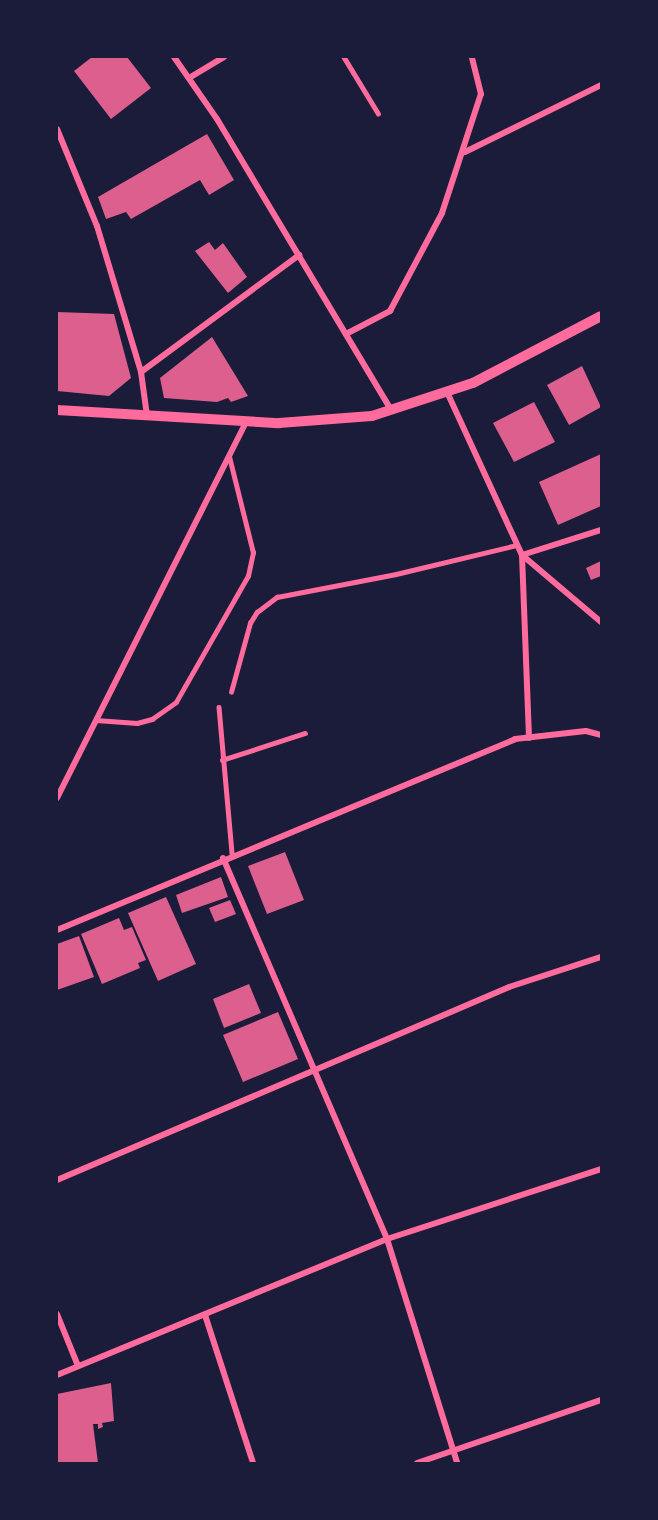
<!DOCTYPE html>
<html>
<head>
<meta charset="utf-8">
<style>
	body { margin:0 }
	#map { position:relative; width:658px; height:1520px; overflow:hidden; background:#1b1b3a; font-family:"Varela Round",sans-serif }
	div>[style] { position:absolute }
	.building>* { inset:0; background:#dd5f8e }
	.service>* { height:4.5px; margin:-2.25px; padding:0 2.25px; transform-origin:2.25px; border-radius:2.25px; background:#ff6b9d }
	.minor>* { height:6px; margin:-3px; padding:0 3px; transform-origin:3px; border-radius:3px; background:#ff6b9d }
	.tertiary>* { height:10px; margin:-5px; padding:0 5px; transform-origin:5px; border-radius:5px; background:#ff6b9d }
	span { translate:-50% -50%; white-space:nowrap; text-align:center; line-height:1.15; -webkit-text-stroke:4.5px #1b1b3a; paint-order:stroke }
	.frame { position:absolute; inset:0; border:58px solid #1b1b3a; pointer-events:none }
</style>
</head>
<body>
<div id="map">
	<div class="building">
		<div style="clip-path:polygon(92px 57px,127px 57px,151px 88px,111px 119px,74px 71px)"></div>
		<div style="clip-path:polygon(207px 134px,234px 180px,209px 195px,200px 180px,131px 219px,126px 212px,106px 219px,98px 197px)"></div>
		<div style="clip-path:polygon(209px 242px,215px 250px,223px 243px,247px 277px,228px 293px,195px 251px)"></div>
		<div style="clip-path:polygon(57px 312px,114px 314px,131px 378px,109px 396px,57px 391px)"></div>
		<div style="clip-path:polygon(212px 337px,248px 396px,231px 402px,228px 398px,217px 402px,164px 398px,160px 378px)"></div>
		<div style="clip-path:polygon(582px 366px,601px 407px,569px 425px,547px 385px)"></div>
		<div style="clip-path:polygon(534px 402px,555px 442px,514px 462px,493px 423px)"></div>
		<div style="clip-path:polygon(601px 454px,601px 506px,558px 525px,539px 482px)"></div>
		<div style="clip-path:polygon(601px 561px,601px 576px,591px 580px,586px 568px)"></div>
		<div style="clip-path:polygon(285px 852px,304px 900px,267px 914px,248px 866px)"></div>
		<div style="clip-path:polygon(221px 877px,228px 897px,182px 913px,176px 895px)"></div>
		<div style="clip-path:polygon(166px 897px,196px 964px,158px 981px,128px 913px)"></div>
		<div style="clip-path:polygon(230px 900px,236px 914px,215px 922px,209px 908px)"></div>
		<div style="clip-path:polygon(119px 918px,124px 930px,132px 927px,146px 960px,138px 963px,140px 968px,102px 984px,81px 934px)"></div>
		<div style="clip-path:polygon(79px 936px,94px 977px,57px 990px,57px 944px)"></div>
		<div style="clip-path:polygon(249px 984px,261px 1013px,224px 1028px,213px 999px)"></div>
		<div style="clip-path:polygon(278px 1012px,298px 1059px,243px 1082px,223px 1035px)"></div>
		<div style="clip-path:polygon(111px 1383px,114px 1421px,102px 1423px,103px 1427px,98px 1429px,98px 1424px,93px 1424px,98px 1463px,57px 1463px,57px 1394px)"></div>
	</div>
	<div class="service">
		<div style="left:344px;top:57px;width:66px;rotate:58.7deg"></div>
		<div style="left:231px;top:692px;width:72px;rotate:-74.6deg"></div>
		<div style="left:250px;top:623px;width:13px;rotate:-58deg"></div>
		<div style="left:257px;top:612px;width:25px;rotate:-37deg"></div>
		<div style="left:277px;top:597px;width:121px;rotate:-10.9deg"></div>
		<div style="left:396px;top:574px;width:124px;rotate:-13.5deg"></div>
		<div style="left:219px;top:707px;width:148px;rotate:84.9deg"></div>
		<div style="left:96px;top:720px;width:41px;rotate:4.2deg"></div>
		<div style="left:137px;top:723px;width:16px;rotate:-15deg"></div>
		<div style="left:152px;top:719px;width:29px;rotate:-35deg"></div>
		<div style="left:176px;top:702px;width:145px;rotate:-60.3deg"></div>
		<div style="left:248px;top:576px;width:24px;rotate:-78deg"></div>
		<div style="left:253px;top:553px;width:99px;rotate:-104deg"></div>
		<div style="left:222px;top:760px;width:87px;rotate:-18deg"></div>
	</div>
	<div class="minor">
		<div style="left:174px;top:57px;width:75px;rotate:55.3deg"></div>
		<div style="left:217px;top:119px;width:339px;rotate:59.1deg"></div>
		<div style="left:189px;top:78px;width:41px;rotate:-31deg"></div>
		<div style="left:57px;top:129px;width:105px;rotate:67.6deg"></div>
		<div style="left:97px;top:226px;width:152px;rotate:73.2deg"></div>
		<div style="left:141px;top:372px;width:44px;rotate:82.2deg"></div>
		<div style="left:465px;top:152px;width:152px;rotate:-26.2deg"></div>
		<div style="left:346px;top:334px;width:50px;rotate:-27.6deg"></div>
		<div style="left:390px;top:311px;width:111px;rotate:-62deg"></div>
		<div style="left:442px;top:213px;width:125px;rotate:-71.9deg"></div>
		<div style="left:481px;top:94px;width:38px;rotate:-104deg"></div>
		<div style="left:141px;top:372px;width:197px;rotate:-36.5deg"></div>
		<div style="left:447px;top:392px;width:179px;rotate:65.3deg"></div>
		<div style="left:522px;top:555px;width:104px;rotate:40.3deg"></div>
		<div style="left:522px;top:555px;width:183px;rotate:87.8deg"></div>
		<div style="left:522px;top:555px;width:83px;rotate:-17.6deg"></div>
		<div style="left:57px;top:798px;width:422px;rotate:-63.3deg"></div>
		<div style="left:223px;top:858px;width:415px;rotate:66.7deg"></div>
		<div style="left:387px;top:1239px;width:235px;rotate:72.6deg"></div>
		<div style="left:57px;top:930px;width:496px;rotate:-22.6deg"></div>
		<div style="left:515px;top:739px;width:71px;rotate:-6.4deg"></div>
		<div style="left:586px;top:731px;width:16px;rotate:15deg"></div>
		<div style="left:57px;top:1180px;width:491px;rotate:-23.1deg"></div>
		<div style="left:509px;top:987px;width:97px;rotate:-18.1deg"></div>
		<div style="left:57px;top:1314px;width:56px;rotate:68deg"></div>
		<div style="left:205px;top:1315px;width:156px;rotate:72deg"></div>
		<div style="left:57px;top:1375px;width:357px;rotate:-22.4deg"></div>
		<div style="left:387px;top:1239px;width:225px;rotate:-18.1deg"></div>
		<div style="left:417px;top:1463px;width:194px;rotate:-18.9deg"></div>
	</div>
	<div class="tertiary">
		<div style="left:57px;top:410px;width:222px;rotate:3.4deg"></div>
		<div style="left:279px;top:423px;width:93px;rotate:-4.3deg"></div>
		<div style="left:372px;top:416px;width:106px;rotate:-18.1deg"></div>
		<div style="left:473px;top:383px;width:144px;rotate:-27.6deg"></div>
	</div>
	<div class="frame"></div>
</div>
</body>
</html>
